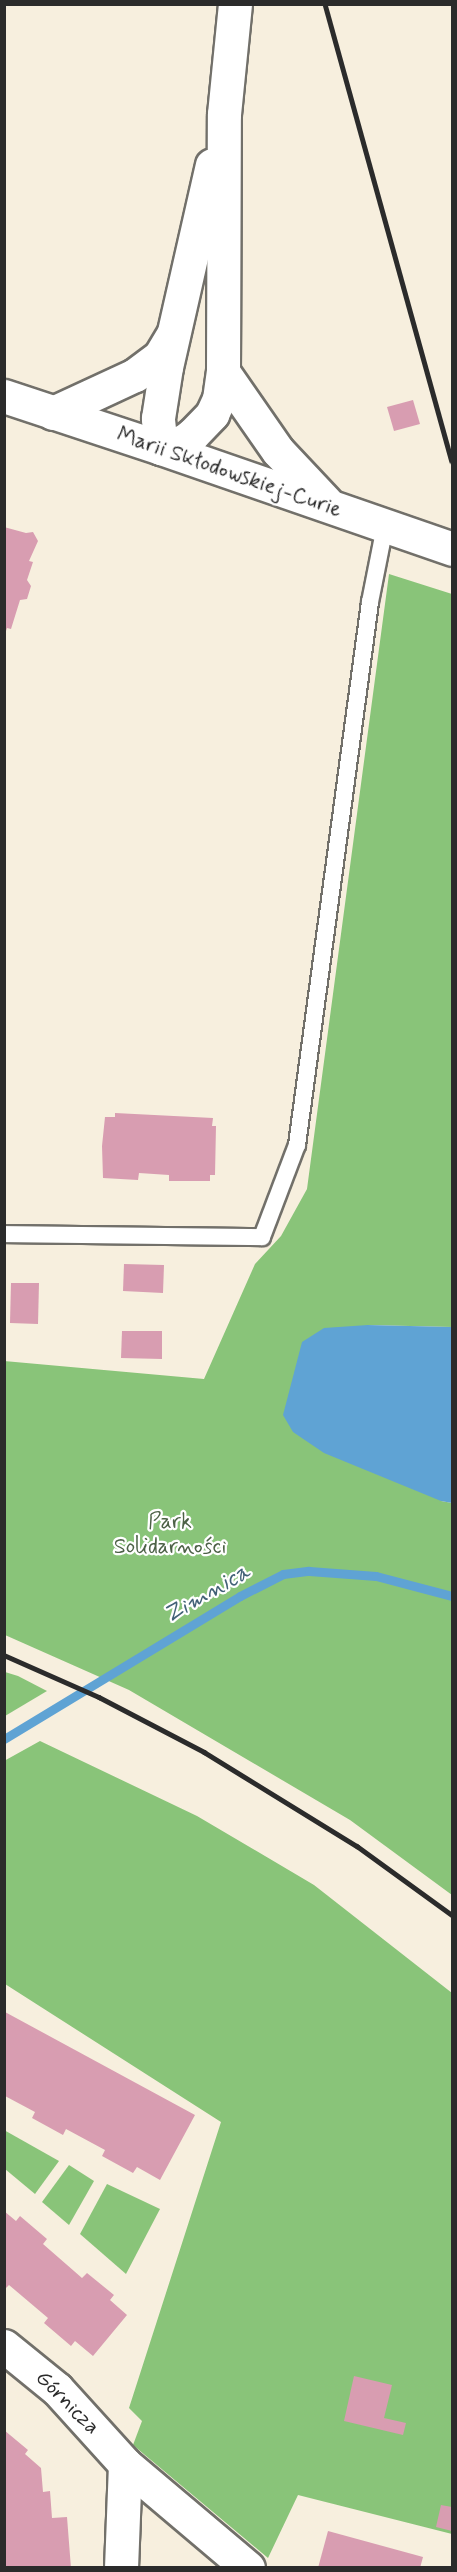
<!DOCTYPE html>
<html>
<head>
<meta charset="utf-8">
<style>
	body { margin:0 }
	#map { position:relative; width:457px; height:2572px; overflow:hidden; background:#f7efde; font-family:Mynerve,sans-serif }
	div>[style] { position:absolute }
	.green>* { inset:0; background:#89c479 }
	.water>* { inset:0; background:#5fa3d4 }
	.stream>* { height:9px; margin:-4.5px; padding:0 4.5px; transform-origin:4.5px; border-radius:4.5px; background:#5fa3d4 }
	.building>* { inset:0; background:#d89db1 }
	.roads { filter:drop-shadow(2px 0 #72706a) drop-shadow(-2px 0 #72706a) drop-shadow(0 2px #72706a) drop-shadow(0 -2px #72706a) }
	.service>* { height:16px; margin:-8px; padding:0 8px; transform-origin:8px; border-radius:8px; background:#fff }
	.minor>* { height:33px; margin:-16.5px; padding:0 16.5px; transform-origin:16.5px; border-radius:16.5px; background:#fff }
	.tertiary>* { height:33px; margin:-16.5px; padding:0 16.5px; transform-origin:16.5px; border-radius:16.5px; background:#fff }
	.rail>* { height:4.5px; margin:-2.25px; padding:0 2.25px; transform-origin:2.25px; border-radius:2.25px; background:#2b2b2b }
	span { translate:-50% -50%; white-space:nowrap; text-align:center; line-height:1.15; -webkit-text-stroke:4.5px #fff; paint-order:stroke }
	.street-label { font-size:22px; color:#2b2b2b }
	.park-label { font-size:22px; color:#4c6146 }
	.water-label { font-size:24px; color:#426177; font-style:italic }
	.frame { position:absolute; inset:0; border:6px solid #2b2b2b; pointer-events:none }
</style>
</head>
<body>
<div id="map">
	<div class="green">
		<div style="clip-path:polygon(389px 574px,452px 594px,452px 1327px,368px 1325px,441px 1501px,452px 1503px,452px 1895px,350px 1820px,129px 1690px,5px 1635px,4px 1361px,204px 1379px,255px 1264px,281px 1236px,307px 1189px)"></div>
		<div style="clip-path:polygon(5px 1672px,18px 1676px,47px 1691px,5px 1716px)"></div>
		<div style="clip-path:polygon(40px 1741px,197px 1816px,314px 1885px,452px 1993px,452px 2534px,298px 2495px,268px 2558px,133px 2445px,142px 2421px,129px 2408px,221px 2122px,5px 1984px,4px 1761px)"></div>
		<div style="clip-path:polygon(4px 2130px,59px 2161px,35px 2194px,5px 2169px)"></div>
		<div style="clip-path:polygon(69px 2165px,94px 2181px,69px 2225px,42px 2202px)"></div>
		<div style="clip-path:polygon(107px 2184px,160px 2209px,126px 2274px,80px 2234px)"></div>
	</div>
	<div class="water">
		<div style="clip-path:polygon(368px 1325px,452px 1327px,452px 1503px,441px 1501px,324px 1453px,293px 1432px,283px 1415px,302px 1342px,324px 1328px)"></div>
	</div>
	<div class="stream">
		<div style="left:4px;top:1739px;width:276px;rotate:-31.2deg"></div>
		<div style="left:240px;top:1596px;width:48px;rotate:-27.1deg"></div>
		<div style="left:283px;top:1574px;width:26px;rotate:-7deg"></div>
		<div style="left:309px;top:1571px;width:67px;rotate:4.3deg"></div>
		<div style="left:376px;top:1576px;width:79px;rotate:14.7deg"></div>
	</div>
	<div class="building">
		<div style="clip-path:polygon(413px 400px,420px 424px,394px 431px,387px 407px)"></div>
		<div style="clip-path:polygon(4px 527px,26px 533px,33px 532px,38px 541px,29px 561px,33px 562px,27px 580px,31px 586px,27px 599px,20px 600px,11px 629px,7px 628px,5px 634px)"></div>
		<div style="clip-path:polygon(115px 1113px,213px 1118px,212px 1126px,216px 1126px,215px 1175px,210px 1175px,210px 1181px,169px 1181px,169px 1175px,139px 1173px,138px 1180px,103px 1178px,102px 1146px,105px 1117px,115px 1117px)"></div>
		<div style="clip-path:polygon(124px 1264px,164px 1265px,163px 1293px,123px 1291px)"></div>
		<div style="clip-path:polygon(11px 1283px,39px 1283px,38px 1324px,10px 1323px)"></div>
		<div style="clip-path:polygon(122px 1331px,162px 1331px,162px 1359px,121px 1358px)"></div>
		<div style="clip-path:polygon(5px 2012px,195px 2115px,160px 2180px,137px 2167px,133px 2173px,102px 2156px,105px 2150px,66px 2129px,63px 2135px,32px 2118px,35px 2112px,5px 2096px)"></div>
		<div style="clip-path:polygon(4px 2211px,16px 2221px,20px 2216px,47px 2239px,43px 2244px,82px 2278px,87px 2273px,114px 2295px,110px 2300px,127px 2315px,93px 2356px,75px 2341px,71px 2346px,44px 2323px,48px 2318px,9px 2285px,4px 2290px)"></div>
		<div style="clip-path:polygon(354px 2376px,392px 2385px,384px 2418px,406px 2423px,403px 2435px,344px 2421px)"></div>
		<div style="clip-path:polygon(4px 2430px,28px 2450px,25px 2454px,41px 2468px,43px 2492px,50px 2491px,52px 2518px,67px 2517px,71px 2568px,4px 2568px)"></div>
		<div style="clip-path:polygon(441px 2505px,452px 2507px,452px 2531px,436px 2527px)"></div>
		<div style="clip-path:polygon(328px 2531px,423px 2557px,420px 2568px,318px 2568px)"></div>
	</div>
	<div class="roads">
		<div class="service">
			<div style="left:4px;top:1234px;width:258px;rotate:0.7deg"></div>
			<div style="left:262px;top:1237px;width:98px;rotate:-69.2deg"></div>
			<div style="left:297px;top:1145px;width:548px;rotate:-82.34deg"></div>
			<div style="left:370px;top:602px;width:77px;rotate:-78.8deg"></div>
		</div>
		<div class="minor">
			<div style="left:4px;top:2346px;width:68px;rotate:39.1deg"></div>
			<div style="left:57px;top:2389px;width:101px;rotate:47.8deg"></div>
			<div style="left:125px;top:2464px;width:104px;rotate:92.2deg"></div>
			<div style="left:125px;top:2464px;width:161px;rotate:40.2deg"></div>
		</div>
		<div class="tertiary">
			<div style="left:223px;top:372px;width:96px;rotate:55.2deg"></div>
			<div style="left:278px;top:451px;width:70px;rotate:46.7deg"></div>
			<div style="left:4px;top:396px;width:165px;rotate:18.3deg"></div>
			<div style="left:161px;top:448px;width:308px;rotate:19.1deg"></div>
			<div style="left:53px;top:413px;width:90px;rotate:-24.9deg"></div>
			<div style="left:135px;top:375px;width:31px;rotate:-37deg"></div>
			<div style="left:160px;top:356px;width:23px;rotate:-59deg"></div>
			<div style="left:161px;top:448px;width:24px;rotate:-17deg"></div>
			<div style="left:184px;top:441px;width:11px;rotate:-38deg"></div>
			<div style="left:193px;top:434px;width:28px;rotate:-46deg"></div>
			<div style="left:212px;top:414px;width:17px;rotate:-65deg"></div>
			<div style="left:219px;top:399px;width:27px;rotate:-82deg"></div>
			<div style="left:223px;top:372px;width:258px;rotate:-89.8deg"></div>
			<div style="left:224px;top:114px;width:111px;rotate:-84.3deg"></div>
			<div style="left:161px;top:448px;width:30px;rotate:-96deg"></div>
			<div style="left:158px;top:418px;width:52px;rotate:-81.1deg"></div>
			<div style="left:166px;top:367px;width:207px;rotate:-77.2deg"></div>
		</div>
	</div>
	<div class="rail">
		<div style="left:325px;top:4px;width:474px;rotate:74.5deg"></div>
		<div style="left:4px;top:1655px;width:104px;rotate:23.9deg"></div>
		<div style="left:99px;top:1697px;width:119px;rotate:27.6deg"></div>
		<div style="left:204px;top:1752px;width:180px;rotate:31.6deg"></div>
		<div style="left:357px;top:1846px;width:117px;rotate:36deg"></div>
	</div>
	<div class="street-label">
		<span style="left:229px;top:473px;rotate:19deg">Marii Skłodowskiej-Curie</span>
		<span style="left:67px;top:2403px;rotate:45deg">Górnicza</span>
	</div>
	<div class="park-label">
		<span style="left:170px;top:1535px">Park<br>Solidarności</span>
	</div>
	<div class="water-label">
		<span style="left:207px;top:1594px;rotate:-30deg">Zimnica</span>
	</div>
	<div class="frame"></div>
</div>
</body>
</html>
